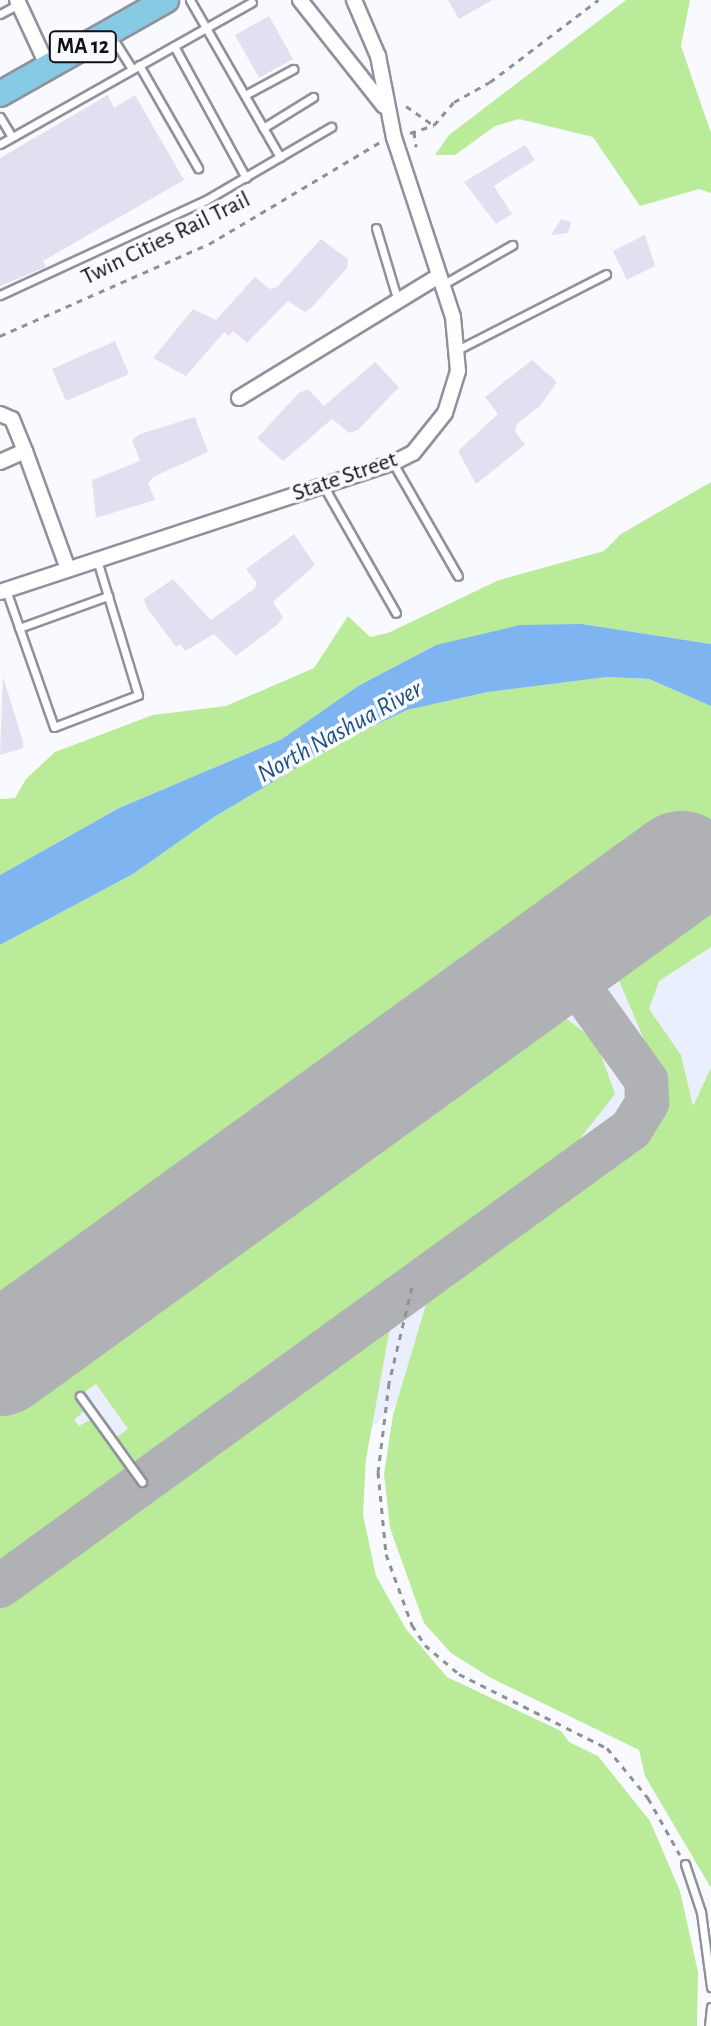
<!DOCTYPE html>
<html>
<head>
<meta charset="utf-8">
<style>
	body { margin:0 }
	#map { position:relative; width:711px; height:2026px; overflow:hidden; background:#f9faff; font-family:"Alegreya Sans",sans-serif }
	div>[style] { position:absolute }
	.built>* { inset:0; background:#eaeffd }
	.green>* { inset:0; background:#baeb98 }
	.water>* { inset:0; background:#7eb5f1 }
	.taxiway>* { height:44px; margin:-22px; padding:0 22px; transform-origin:22px; border-radius:22px; background:#b0b1b5 }
	.runway>* { height:112px; margin:-56px; padding:0 56px; transform-origin:56px; border-radius:56px; background:#b0b1b5 }
	.building>* { inset:0; background:#e4def1 }
	.path>* { height:3px; margin-top:-1.5px; transform-origin:0; background:repeating-linear-gradient(90deg,#909195 0 6px,transparent 0 12px) }
	.roads { filter:drop-shadow(2px 0 #8f929c) drop-shadow(-2px 0 #8f929c) drop-shadow(0 2px #8f929c) drop-shadow(0 -2px #8f929c) }
	.service>* { height:7px; margin:-3.5px; padding:0 3.5px; transform-origin:3.5px; border-radius:3.5px; background:#fff }
	.minor>* { height:14px; margin:-7px; padding:0 7px; transform-origin:7px; border-radius:7px; background:#fff }
	.trunk>* { height:24px; margin:-12px; padding:0 12px; transform-origin:12px; border-radius:12px; background:#87cae3 }
	span { translate:-50% -50%; white-space:nowrap; text-align:center; line-height:1.15; -webkit-text-stroke:7px #f9faff; paint-order:stroke }
	.shield-label span { padding:2px 6px; background:#f9faff; border:2px solid; border-radius:6px; -webkit-text-stroke-width:0 }
	.shield-label { font-size:22px; color:#101114; font-weight:700 }
	.street-label { font-size:24px; color:#101114 }
	.water-label { font-size:26px; color:#215181; font-style:italic }
</style>
</head>
<body>
<div id="map">
	<div class="built">
		<div style="clip-path:polygon(711px 735px,711px 1089px,493px 1314px,0 1776px,0 1002px)"></div>
	</div>
	<div class="green">
		<div style="clip-path:polygon(626px 0,690px 0,681px 46px,711px 133px,711px 193px,699px 189px,640px 206px,593px 137px,519px 119px,495px 126px,455px 155px,435px 155px,449px 135px)"></div>
		<div style="clip-path:polygon(711px 482px,711px 644px,582px 624px,436px 645px,358px 686px,282px 739px,119px 808px,0 875px,0 799px,15px 798px,26px 779px,55px 752px,153px 715px,226px 706px,314px 668px,348px 616px,370px 637px,388px 633px,499px 580px,604px 551px,621px 534px)"></div>
		<div style="clip-path:polygon(607px 677px,649px 679px,711px 706px,711px 947px,659px 981px,649px 1009px,681px 1055px,693px 1106px,711px 1068px,711px 1888px,645px 1776px,639px 1750px,491px 1678px,451px 1653px,424px 1623px,390px 1528px,384px 1474px,393px 1415px,430px 1291px,643px 1138px,658px 1117px,660px 1077px,612px 964px,706px 894px,660px 834px,0 1312px,0 945px,133px 874px,214px 817px,340px 742px,407px 710px,488px 692px)"></div>
		<div style="clip-path:polygon(552px 1008px,596px 1041px,615px 1094px,578px 1141px,468px 1229px,140px 1467px,117px 1437px,128px 1429px,96px 1384px,76px 1398px,84px 1411px,74px 1420px,79px 1426px,90px 1420px,130px 1474px,0 1565px,0 1408px)"></div>
		<div style="clip-path:polygon(391px 1322px,366px 1459px,363px 1515px,376px 1576px,406px 1629px,447px 1677px,561px 1731px,569px 1742px,598px 1756px,650px 1821px,680px 1891px,698px 1972px,697px 2026px,0 2026px,0 1604px)"></div>
	</div>
	<div class="water">
		<div style="clip-path:polygon(582px 624px,711px 644px,711px 706px,649px 679px,607px 677px,488px 692px,407px 710px,340px 742px,214px 817px,133px 874px,0 945px,0 875px,119px 808px,282px 739px,358px 686px,436px 645px,520px 625px)"></div>
	</div>
	<div class="taxiway">
		<div style="left:0;top:1586px;width:779px;rotate:-35.91deg"></div>
		<div style="left:631px;top:1129px;width:31px;rotate:-58deg"></div>
		<div style="left:647px;top:1103px;width:23px;rotate:-92deg"></div>
		<div style="left:646px;top:1080px;width:153px;rotate:-125.7deg"></div>
	</div>
	<div class="runway">
		<div style="left:0;top:1360px;width:841px;rotate:-35.9deg"></div>
	</div>
	<div class="building">
		<div style="clip-path:polygon(448px 0,492px 0,459px 19px)"></div>
		<div style="clip-path:polygon(269px 16px,293px 59px,259px 78px,235px 35px)"></div>
		<div style="clip-path:polygon(108px 95px,114px 108px,135px 95px,184px 180px,43px 261px,46px 267px,0 286px,0 158px)"></div>
		<div style="clip-path:polygon(525px 145px,535px 160px,494px 186px,512px 214px,496px 224px,464px 182px)"></div>
		<div style="clip-path:polygon(561px 219px,571px 222px,568px 233px,551px 235px)"></div>
		<div style="clip-path:polygon(645px 235px,655px 266px,627px 280px,613px 251px)"></div>
		<div style="clip-path:polygon(321px 239px,348px 259px,347px 268px,312px 307px,305px 312px,288px 301px,247px 343px,233px 331px,229px 336px,224px 332px,186px 376px,153px 358px,193px 309px,216px 320px,255px 277px,270px 289px,277px 287px)"></div>
		<div style="clip-path:polygon(115px 341px,129px 374px,66px 401px,52px 369px)"></div>
		<div style="clip-path:polygon(532px 360px,557px 382px,540px 406px,517px 424px,515px 431px,525px 445px,476px 484px,458px 451px,498px 414px,485px 397px)"></div>
		<div style="clip-path:polygon(375px 362px,399px 387px,358px 430px,349px 433px,332px 419px,283px 461px,257px 438px,299px 393px,308px 389px,324px 406px)"></div>
		<div style="clip-path:polygon(195px 417px,208px 452px,153px 477px,148px 483px,155px 500px,96px 518px,92px 480px,140px 461px,132px 440px,140px 434px)"></div>
		<div style="clip-path:polygon(294px 534px,315px 565px,273px 602px,283px 617px,278px 624px,236px 656px,214px 634px,185px 651px,180px 644px,176px 647px,147px 608px,144px 599px,173px 579px,211px 620px,254px 589px,257px 583px,246px 569px)"></div>
		<div style="clip-path:polygon(3px 677px,23px 741px,23px 748px,0 755px)"></div>
	</div>
	<div class="path">
		<div style="left:406px;top:106px;width:32px;rotate:35deg"></div>
		<div style="left:414px;top:132px;width:15px;rotate:82deg"></div>
		<div style="left:410px;top:133px;width:25px;rotate:-18deg"></div>
		<div style="left:434px;top:125px;width:30px;rotate:-49deg"></div>
		<div style="left:454px;top:102px;width:41px;rotate:-29.1deg"></div>
		<div style="left:490px;top:82px;width:136px;rotate:-37.2deg"></div>
		<div style="left:0;top:336px;width:228px;rotate:-23.8deg"></div>
		<div style="left:209px;top:244px;width:199px;rotate:-30.8deg"></div>
		<div style="left:412px;top:1287px;width:99px;rotate:103.5deg"></div>
		<div style="left:389px;top:1383px;width:90px;rotate:97deg"></div>
		<div style="left:378px;top:1472px;width:82px;rotate:84.4deg"></div>
		<div style="left:386px;top:1554px;width:76px;rotate:69.9deg"></div>
		<div style="left:412px;top:1625px;width:24px;rotate:57deg"></div>
		<div style="left:425px;top:1645px;width:45px;rotate:40.5deg"></div>
		<div style="left:459px;top:1674px;width:165px;rotate:26.6deg"></div>
		<div style="left:607px;top:1748px;width:65px;rotate:50.6deg"></div>
		<div style="left:648px;top:1798px;width:65px;rotate:60.7deg"></div>
	</div>
	<div class="roads">
		<div class="service">
			<div style="left:190px;top:0;width:181px;rotate:60.2deg"></div>
			<div style="left:0;top:14px;width:21px;rotate:-28deg"></div>
			<div style="left:112px;top:37px;width:38px;rotate:58deg"></div>
			<div style="left:174px;top:46px;width:150px;rotate:61.4deg"></div>
			<div style="left:139px;top:65px;width:119px;rotate:60.2deg"></div>
			<div style="left:245px;top:95px;width:55px;rotate:-28.4deg"></div>
			<div style="left:0;top:117px;width:23px;rotate:59deg"></div>
			<div style="left:263px;top:128px;width:59px;rotate:-31.8deg"></div>
			<div style="left:0;top:144px;width:289px;rotate:-29.4deg"></div>
			<div style="left:376px;top:228px;width:73px;rotate:73.3deg"></div>
			<div style="left:442px;top:285px;width:81px;rotate:-29.7deg"></div>
			<div style="left:0;top:295px;width:227px;rotate:-24.8deg"></div>
			<div style="left:206px;top:200px;width:145px;rotate:-30.3deg"></div>
			<div style="left:459px;top:349px;width:165px;rotate:-27deg"></div>
			<div style="left:393px;top:463px;width:130px;rotate:60.1deg"></div>
			<div style="left:323px;top:485px;width:147px;rotate:60.3deg"></div>
			<div style="left:6px;top:590px;width:145px;rotate:70.7deg"></div>
			<div style="left:54px;top:727px;width:90px;rotate:-20.9deg"></div>
			<div style="left:138px;top:695px;width:141px;rotate:-106.9deg"></div>
			<div style="left:19px;top:628px;width:95px;rotate:-19.8deg"></div>
			<div style="left:80px;top:1396px;width:106px;rotate:54.2deg"></div>
			<div style="left:685px;top:1864px;width:51px;rotate:71.6deg"></div>
			<div style="left:701px;top:1912px;width:76px;rotate:82.4deg"></div>
			<div style="left:709px;top:2026px;width:19px;rotate:-84deg"></div>
		</div>
		<div class="minor">
			<div style="left:17px;top:0;width:74px;rotate:65.2deg"></div>
			<div style="left:300px;top:0;width:135px;rotate:51.6deg"></div>
			<div style="left:239px;top:398px;width:234px;rotate:-31.4deg"></div>
			<div style="left:0;top:414px;width:13px;rotate:23deg"></div>
			<div style="left:12px;top:419px;width:35px;rotate:68deg"></div>
			<div style="left:0;top:462px;width:27px;rotate:-24deg"></div>
			<div style="left:25px;top:451px;width:126px;rotate:70deg"></div>
			<div style="left:0;top:592px;width:414px;rotate:-18.2deg"></div>
			<div style="left:393px;top:463px;width:22px;rotate:-27deg"></div>
			<div style="left:413px;top:453px;width:51px;rotate:-51.3deg"></div>
			<div style="left:445px;top:413px;width:44px;rotate:-72.8deg"></div>
			<div style="left:458px;top:371px;width:54px;rotate:-95.3deg"></div>
			<div style="left:453px;top:317px;width:188px;rotate:-108.2deg"></div>
			<div style="left:394px;top:138px;width:84px;rotate:-101deg"></div>
			<div style="left:378px;top:56px;width:61px;rotate:-113.2deg"></div>
		</div>
		<div class="trunk">
			<div style="left:0;top:94px;width:191px;rotate:-29.5deg"></div>
		</div>
	</div>
	<div class="shield-label">
		<span style="left:83px;top:47px">MA 12</span>
	</div>
	<div class="street-label">
		<span style="left:166px;top:239px;rotate:-26deg">Twin Cities Rail Trail</span>
		<span style="left:345px;top:477px;rotate:-19deg">State Street</span>
	</div>
	<div class="water-label">
		<span style="left:340px;top:732px;rotate:-29deg">North Nashua River</span>
	</div>
</div>
</body>
</html>
